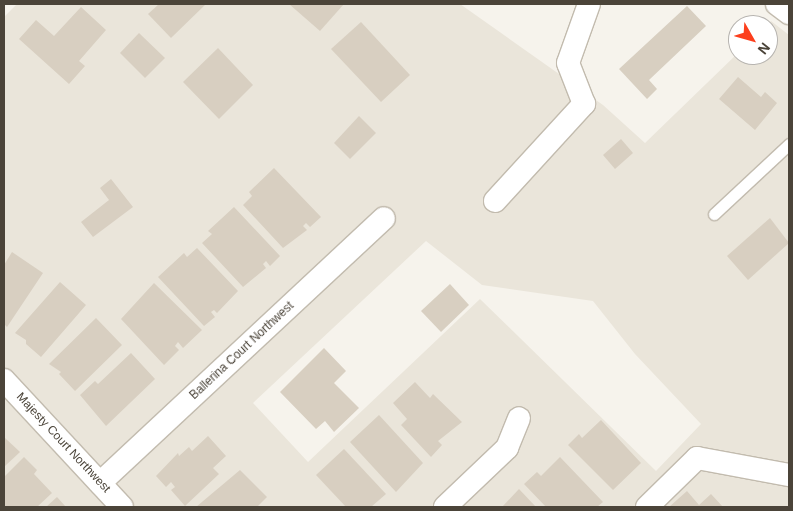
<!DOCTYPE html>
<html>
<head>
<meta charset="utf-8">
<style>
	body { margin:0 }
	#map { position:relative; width:793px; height:511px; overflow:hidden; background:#f6f3ec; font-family:Helvetica,sans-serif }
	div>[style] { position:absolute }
	.residential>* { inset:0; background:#eae5da }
	.building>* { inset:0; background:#d8cfc1 }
	.roads { filter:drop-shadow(1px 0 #c2bbae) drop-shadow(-1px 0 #c2bbae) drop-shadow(0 1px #c2bbae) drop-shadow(0 -1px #c2bbae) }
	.service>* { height:11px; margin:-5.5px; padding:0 5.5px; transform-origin:5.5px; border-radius:5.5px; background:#fff }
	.minor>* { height:22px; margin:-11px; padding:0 11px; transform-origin:11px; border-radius:11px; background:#fff }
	span { translate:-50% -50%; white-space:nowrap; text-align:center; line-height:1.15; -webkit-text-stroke:5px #fff; paint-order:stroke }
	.street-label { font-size:12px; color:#4b4439 }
	.frame { position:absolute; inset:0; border:5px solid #4b4439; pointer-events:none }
	.north { position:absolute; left:728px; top:15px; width:50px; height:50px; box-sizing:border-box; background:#fff; border:1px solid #b7b4b0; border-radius:50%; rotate:128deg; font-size:14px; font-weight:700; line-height:20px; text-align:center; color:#4b4439 }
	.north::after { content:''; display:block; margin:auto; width:18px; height:22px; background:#fc3f1d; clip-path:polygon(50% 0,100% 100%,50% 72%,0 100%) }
</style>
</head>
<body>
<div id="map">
	<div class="residential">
		<div style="clip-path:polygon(evenodd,17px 4px,460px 4px,603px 105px,645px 143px,738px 53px,768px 55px,767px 25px,771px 21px,789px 35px,789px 507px,4px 507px,4px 17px,17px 4px,426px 241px,482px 285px,593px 301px,635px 354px,701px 424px,656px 471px,480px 299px,308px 462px,253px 403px,426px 241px)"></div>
	</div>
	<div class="building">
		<div style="clip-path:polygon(159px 4px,206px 4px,171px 38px,148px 14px)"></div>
		<div style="clip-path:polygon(289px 4px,344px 4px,320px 31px)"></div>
		<div style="clip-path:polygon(687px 6px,706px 26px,649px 80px,657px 89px,647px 99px,619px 69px)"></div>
		<div style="clip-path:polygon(81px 7px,106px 30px,79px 61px,85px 66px,69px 84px,19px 39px,36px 20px,54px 36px)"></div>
		<div style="clip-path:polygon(361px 22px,410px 75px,381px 102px,331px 49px)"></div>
		<div style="clip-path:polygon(139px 33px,165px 58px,145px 78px,120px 53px)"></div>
		<div style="clip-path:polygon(218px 48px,253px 85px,219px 119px,183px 82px)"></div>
		<div style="clip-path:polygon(738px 77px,761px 97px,765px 92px,777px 103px,755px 130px,719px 99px)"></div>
		<div style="clip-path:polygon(359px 116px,376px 133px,350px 159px,334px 143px)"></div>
		<div style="clip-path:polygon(621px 139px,633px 153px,615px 169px,603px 155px)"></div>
		<div style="clip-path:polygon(274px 168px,321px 217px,310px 227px,306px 223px,303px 226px,307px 230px,283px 248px,243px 205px,252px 196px,249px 192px)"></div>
		<div style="clip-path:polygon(111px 179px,133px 207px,93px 237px,81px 222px,109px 200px,100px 188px)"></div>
		<div style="clip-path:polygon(234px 207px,280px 256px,270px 266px,266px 261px,263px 264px,266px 268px,243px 287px,202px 243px,212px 234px,208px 231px)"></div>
		<div style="clip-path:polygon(770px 218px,789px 243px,748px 280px,727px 256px)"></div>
		<div style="clip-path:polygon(197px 248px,238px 291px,217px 313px,214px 310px,211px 312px,215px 317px,204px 326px,158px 277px,184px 253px,187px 257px)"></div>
		<div style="clip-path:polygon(12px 252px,43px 273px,7px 327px,4px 324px,4px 265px)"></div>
		<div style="clip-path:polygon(60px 282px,86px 305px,41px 357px,26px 344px,26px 340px,15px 333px)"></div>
		<div style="clip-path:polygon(154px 283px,202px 330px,183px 348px,178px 342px,175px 346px,179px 350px,164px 365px,121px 319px)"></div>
		<div style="clip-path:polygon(450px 284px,469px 305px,441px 332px,421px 311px)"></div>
		<div style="clip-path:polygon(96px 318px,122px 345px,75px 391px,59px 374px,61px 372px,49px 364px)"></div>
		<div style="clip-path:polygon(324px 348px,346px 371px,334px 383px,359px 408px,334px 432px,325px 421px,316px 429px,280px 392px)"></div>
		<div style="clip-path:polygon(131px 353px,155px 379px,106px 426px,80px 395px,95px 381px,98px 384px)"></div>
		<div style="clip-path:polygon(415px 382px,430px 398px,433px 394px,462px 422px,438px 441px,442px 445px,431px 457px,401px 425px,407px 419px,393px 403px)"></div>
		<div style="clip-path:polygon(379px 415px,423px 463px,396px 492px,350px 442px)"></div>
		<div style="clip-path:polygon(601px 420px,641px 463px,613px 490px,568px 445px,579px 434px,582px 438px)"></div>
		<div style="clip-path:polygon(208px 436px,226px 456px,213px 468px,219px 474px,185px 506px,171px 490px,175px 487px,171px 482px,166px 487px,156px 476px,178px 453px,179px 456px,189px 447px,192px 451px)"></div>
		<div style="clip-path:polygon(4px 437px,20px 452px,4px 467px)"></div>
		<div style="clip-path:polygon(344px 449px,386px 494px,371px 507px,346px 507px,316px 475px)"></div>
		<div style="clip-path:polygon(24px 457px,37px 470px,34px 474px,52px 493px,37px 507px,4px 507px,4px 477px)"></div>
		<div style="clip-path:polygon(560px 457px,603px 502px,597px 507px,546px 507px,524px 484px,537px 472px,541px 476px)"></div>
		<div style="clip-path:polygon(240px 470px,267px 497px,257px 507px,196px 507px)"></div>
		<div style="clip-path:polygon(519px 489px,536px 507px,502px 507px)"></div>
		<div style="clip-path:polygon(687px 491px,699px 505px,711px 494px,723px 507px,669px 507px)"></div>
		<div style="clip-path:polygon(57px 497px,66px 507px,46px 507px)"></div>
	</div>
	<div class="roads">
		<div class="service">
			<div style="left:714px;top:214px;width:103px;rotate:-43deg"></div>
		</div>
		<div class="minor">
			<div style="left:777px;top:4px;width:15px;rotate:37deg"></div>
			<div style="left:495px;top:201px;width:132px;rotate:-47.5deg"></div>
			<div style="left:584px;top:104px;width:44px;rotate:-111.3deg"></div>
			<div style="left:568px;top:63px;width:63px;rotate:-70.4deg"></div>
			<div style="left:4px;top:380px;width:173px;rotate:47.1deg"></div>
			<div style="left:100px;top:483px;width:388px;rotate:-43deg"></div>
			<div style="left:445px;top:507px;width:86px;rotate:-43.6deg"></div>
			<div style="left:507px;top:448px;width:32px;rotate:-68deg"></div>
			<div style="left:647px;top:507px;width:70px;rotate:-44.4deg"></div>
			<div style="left:697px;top:458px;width:94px;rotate:10.5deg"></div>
		</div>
	</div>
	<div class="street-label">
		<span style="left:242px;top:351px;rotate:-43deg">Ballerina Court Northwest</span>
		<span style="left:63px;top:443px;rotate:47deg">Majesty Court Northwest</span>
	</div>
	<div class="frame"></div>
	<div class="north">N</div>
</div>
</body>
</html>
